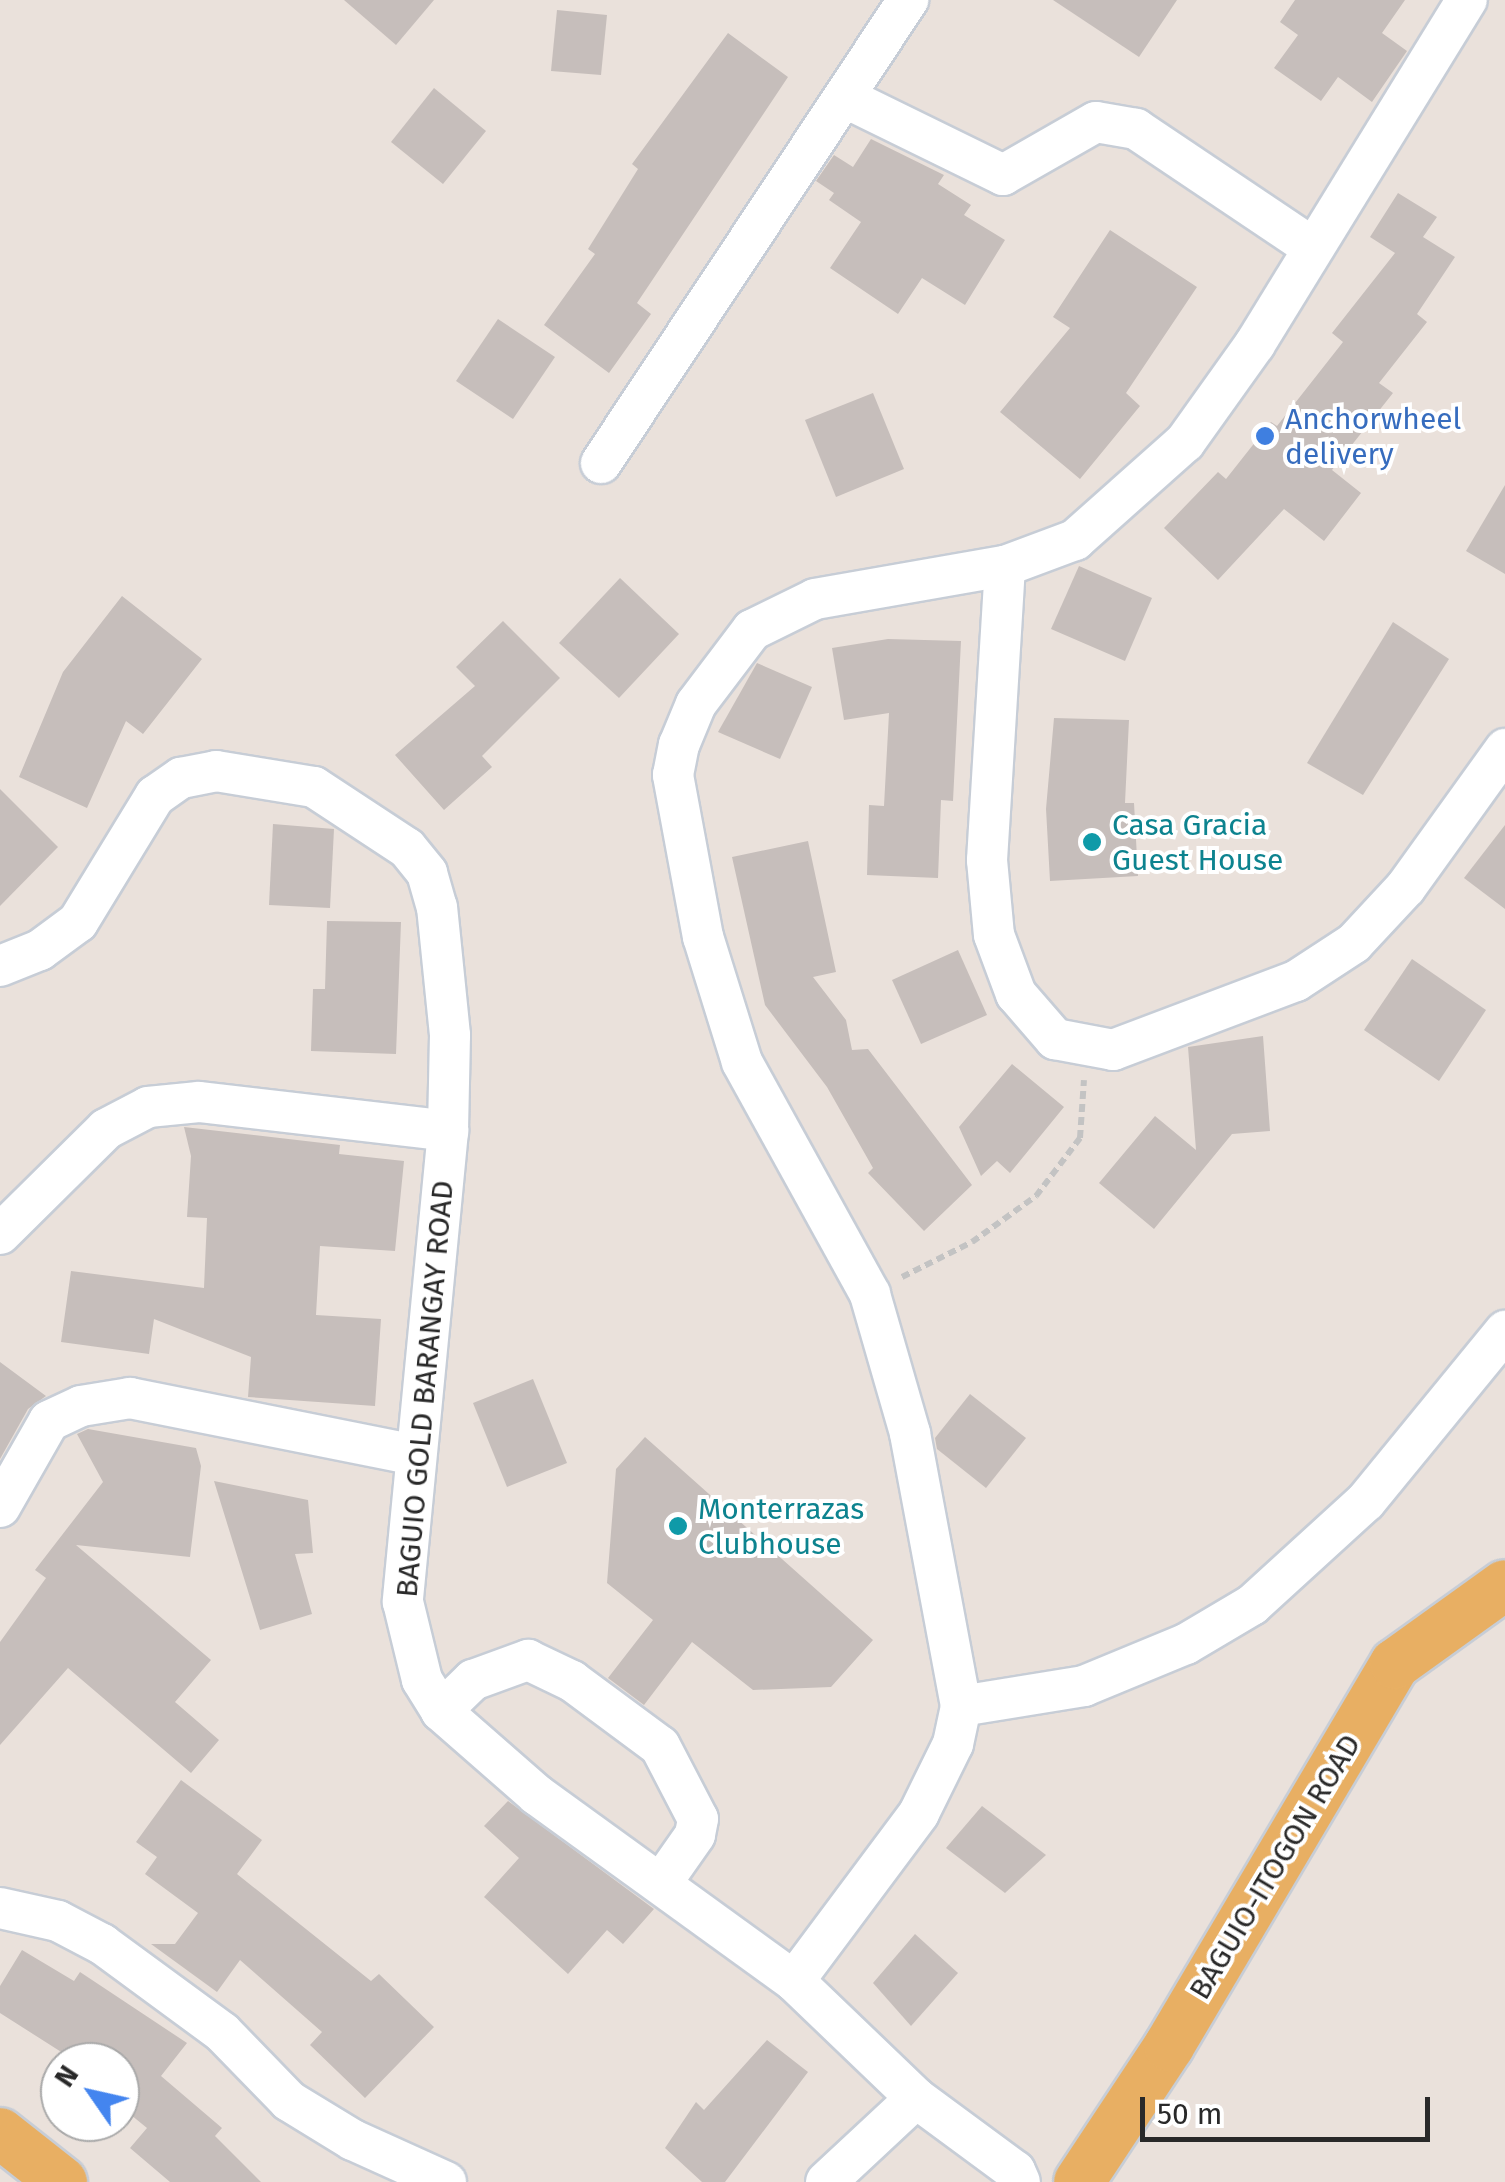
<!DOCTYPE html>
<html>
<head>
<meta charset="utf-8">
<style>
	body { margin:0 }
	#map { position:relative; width:1505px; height:2182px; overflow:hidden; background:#eae1db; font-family:"Fira Sans",sans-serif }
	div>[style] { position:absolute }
	.building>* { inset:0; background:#c6bebb }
	.path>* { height:6px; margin-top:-3px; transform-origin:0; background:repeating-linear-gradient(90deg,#c3c3c3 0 8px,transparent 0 13px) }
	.roads { filter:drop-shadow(2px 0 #c7cdd6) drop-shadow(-2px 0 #c7cdd6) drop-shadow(0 2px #c7cdd6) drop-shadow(0 -2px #c7cdd6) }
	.minor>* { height:40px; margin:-20px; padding:0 20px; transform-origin:20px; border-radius:20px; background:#fff }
	.major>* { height:50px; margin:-25px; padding:0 25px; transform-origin:25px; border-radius:25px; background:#e8af63 }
	.dots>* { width:28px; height:28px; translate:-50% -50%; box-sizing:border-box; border:5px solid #fff; border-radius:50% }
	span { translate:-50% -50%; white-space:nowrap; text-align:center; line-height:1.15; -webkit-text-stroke:8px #fff; paint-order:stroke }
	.shop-label { font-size:30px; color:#366cbe }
	.left { translate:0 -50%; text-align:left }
	.culture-label { font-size:30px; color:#0d838f }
	.street-label { font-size:30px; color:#292929 }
	.north { position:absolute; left:40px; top:2042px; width:100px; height:100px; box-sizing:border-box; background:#fff; border:2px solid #a9a9a9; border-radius:50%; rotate:304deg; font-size:28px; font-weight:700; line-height:40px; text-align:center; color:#292929 }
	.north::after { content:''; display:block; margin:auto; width:35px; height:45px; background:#4485ef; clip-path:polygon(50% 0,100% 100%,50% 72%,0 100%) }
	.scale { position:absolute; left:1140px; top:2097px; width:290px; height:45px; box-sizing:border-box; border:5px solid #292929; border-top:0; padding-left:12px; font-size:30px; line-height:35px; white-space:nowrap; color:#292929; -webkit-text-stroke:8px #fff; paint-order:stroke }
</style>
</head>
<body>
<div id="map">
	<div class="building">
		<div style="clip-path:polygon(344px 0,434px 0,396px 45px)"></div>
		<div style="clip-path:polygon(1053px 0,1177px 0,1139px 57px)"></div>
		<div style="clip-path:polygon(1295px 0,1405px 0,1382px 33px,1407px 51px,1372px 102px,1338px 77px,1321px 101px,1274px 68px,1298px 35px,1280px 22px)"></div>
		<div style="clip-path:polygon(557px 10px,607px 15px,601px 75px,551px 71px)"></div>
		<div style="clip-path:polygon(728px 33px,788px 77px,637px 303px,651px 314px,609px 373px,544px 325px,595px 254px,588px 249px,638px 169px,632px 164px)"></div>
		<div style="clip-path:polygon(434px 88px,486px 131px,443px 184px,391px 142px)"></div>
		<div style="clip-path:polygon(871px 139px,944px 175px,938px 184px,971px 205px,964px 215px,1005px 240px,965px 305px,922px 278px,898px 314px,830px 268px,861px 222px,829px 200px,834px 193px,816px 181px,834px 155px,853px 167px)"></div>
		<div style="clip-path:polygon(1398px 193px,1437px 217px,1423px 237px,1455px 257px,1417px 314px,1427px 322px,1379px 383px,1393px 393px,1332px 470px,1361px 493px,1324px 541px,1284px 509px,1218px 580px,1164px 528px,1218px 472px,1226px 479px,1271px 422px,1277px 426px,1343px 342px,1332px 333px,1395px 253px,1370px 237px)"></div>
		<div style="clip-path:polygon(1110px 230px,1197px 287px,1126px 393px,1140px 406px,1080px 479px,1000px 412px,1070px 328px,1053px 317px)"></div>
		<div style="clip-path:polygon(498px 319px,555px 357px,513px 419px,456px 381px)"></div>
		<div style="clip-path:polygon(873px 393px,904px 469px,836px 497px,805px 420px)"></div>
		<div style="clip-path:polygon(1505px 485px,1505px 574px,1466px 551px)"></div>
		<div style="clip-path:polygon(1079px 566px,1152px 598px,1125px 661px,1051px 629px)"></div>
		<div style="clip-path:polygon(620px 578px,679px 634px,619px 698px,559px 643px)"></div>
		<div style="clip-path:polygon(122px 596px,202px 659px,143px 734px,126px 721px,87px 808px,19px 777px,63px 672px)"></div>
		<div style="clip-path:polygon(503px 621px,560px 678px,482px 756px,492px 767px,444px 810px,395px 755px,475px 686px,456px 667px)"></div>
		<div style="clip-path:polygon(1393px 622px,1449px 659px,1363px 795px,1307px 763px)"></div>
		<div style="clip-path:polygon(888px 639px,961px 641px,953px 801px,941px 800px,938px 878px,867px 875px,869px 805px,884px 806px,889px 713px,844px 720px,832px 648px)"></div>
		<div style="clip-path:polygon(757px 663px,812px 687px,780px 759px,718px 732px)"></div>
		<div style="clip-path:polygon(1054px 718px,1129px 720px,1125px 803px,1134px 803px,1138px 876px,1050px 881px,1046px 809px)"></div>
		<div style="clip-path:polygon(0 789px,58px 847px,0 906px)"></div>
		<div style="clip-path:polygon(273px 824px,334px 829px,330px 908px,269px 905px)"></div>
		<div style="clip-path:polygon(1505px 825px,1505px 909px,1464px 878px)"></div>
		<div style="clip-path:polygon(808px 841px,836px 972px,813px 977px,846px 1020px,852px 1050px,868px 1049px,972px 1185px,924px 1231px,868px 1173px,873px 1168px,827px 1087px,765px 1005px,732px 857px)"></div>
		<div style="clip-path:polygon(327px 921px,401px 922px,396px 1054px,311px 1051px,313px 989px,325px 989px)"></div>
		<div style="clip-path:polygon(958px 950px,987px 1015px,921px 1044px,892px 980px)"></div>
		<div style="clip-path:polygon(1412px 959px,1486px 1010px,1439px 1081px,1364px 1030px)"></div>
		<div style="clip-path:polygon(1263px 1036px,1270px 1131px,1232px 1134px,1154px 1229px,1099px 1183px,1155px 1116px,1196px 1150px,1188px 1047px)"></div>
		<div style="clip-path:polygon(1012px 1064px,1064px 1107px,1010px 1173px,997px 1161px,981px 1176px,959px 1127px)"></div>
		<div style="clip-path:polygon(184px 1127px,340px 1145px,339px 1154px,404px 1161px,395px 1251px,320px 1246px,316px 1315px,381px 1319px,375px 1406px,248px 1397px,251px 1357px,154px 1319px,149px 1354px,61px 1342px,71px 1271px,204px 1288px,207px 1218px,187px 1217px,191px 1156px)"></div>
		<div style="clip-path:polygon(0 1362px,46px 1396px,28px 1409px,0 1459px)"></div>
		<div style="clip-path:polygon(533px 1379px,567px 1463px,507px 1487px,473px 1403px)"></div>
		<div style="clip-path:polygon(970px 1394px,1026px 1438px,986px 1488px,937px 1449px,935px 1438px)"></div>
		<div style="clip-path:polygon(88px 1429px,196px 1448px,201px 1466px,190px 1557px,76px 1545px,211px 1660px,175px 1702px,219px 1740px,191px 1773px,68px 1668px,0 1745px,0 1642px,46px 1578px,35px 1570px,103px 1482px,77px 1434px)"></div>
		<div style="clip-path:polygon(645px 1437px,873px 1640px,831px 1687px,753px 1690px,692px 1642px,644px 1705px,608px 1678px,653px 1620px,607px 1583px,616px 1469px)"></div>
		<div style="clip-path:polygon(214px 1481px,308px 1500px,313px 1553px,295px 1554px,312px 1614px,260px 1630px)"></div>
		<div style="clip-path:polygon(181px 1780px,262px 1840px,237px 1874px,371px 1981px,379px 1974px,434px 2027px,365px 2098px,310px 2045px,322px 2032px,240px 1960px,217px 1992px,151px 1944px,175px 1944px,198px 1913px,145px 1874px,157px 1857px,136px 1842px)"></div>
		<div style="clip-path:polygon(508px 1801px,654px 1909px,623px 1944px,607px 1930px,568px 1974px,484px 1897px,519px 1858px,484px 1826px)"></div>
		<div style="clip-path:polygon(982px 1806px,1046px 1855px,1005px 1893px,946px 1848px)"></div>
		<div style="clip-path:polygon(915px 1934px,958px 1973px,911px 2026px,873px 1983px)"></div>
		<div style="clip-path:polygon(22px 1950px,74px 1981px,80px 1972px,187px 2043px,161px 2076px,222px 2128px,215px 2136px,261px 2182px,170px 2182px,130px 2148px,147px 2128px,120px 2106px,120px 2062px,77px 2062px,0 2013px,0 1986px)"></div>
		<div style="clip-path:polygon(767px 2040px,808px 2072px,725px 2182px,702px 2182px,665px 2148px,696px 2102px,704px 2110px)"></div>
	</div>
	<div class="path">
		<div style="left:902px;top:1277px;width:78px;rotate:-26.6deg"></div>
		<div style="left:972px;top:1242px;width:79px;rotate:-35.7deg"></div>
		<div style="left:1036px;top:1196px;width:73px;rotate:-52.8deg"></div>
		<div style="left:1080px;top:1138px;width:58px;rotate:-86.1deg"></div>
	</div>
	<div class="roads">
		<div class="minor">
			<div style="left:846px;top:98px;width:175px;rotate:26.1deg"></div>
			<div style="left:1003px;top:175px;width:107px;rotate:-29.7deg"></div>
			<div style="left:1096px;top:122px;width:41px;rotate:9.9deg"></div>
			<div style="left:1136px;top:129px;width:213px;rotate:33.9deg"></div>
			<div style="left:601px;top:463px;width:556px;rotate:-56.45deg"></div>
			<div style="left:1005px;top:566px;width:295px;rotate:93.5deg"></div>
			<div style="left:987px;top:860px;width:75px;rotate:84.7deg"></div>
			<div style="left:994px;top:935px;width:63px;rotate:69.6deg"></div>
			<div style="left:1016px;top:994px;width:60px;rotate:49.1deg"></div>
			<div style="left:1055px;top:1039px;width:59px;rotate:10.7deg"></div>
			<div style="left:1113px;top:1050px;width:196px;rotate:-20.7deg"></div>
			<div style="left:1296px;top:981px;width:69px;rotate:-33.2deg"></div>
			<div style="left:1354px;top:943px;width:76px;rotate:-47.1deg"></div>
			<div style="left:1406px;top:887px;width:170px;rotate:-54.3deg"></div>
			<div style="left:0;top:966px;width:43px;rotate:-21.8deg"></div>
			<div style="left:40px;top:950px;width:47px;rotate:-36.4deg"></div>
			<div style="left:78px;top:922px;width:148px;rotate:-58.6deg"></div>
			<div style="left:155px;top:796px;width:32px;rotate:-35deg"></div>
			<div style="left:181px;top:778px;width:36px;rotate:-11deg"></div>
			<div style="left:216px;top:771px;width:99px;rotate:9.3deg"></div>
			<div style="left:314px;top:787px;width:111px;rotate:33.3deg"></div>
			<div style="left:407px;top:848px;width:32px;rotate:51deg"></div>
			<div style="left:427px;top:873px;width:35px;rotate:74deg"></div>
			<div style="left:437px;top:907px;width:129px;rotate:84.2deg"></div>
			<div style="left:450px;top:1035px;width:96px;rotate:91.2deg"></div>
			<div style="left:448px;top:1131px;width:473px;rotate:95.5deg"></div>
			<div style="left:403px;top:1602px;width:80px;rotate:76.3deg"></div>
			<div style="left:422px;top:1680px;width:36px;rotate:58deg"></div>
			<div style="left:441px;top:1711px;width:128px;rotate:41.2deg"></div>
			<div style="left:537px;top:1795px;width:317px;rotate:35.9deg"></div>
			<div style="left:794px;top:1981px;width:169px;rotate:43.8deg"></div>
			<div style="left:916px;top:2098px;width:123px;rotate:36.4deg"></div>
			<div style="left:1015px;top:2171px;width:12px;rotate:66deg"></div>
			<div style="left:0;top:1234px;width:149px;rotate:-44.7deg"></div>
			<div style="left:106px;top:1129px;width:47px;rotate:-27.6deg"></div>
			<div style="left:148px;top:1107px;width:51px;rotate:-5.6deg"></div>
			<div style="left:199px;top:1102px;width:251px;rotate:6.6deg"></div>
			<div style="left:0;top:1507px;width:99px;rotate:-60.3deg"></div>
			<div style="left:49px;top:1421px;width:35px;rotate:-25deg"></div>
			<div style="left:81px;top:1406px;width:50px;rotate:-9.3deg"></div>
			<div style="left:130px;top:1398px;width:291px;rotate:11.3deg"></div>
			<div style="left:961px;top:1706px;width:125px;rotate:-9.2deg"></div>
			<div style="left:1084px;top:1686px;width:110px;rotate:-22.4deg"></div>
			<div style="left:1186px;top:1644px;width:77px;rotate:-30.6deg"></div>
			<div style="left:1252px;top:1605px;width:154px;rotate:-42.4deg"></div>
			<div style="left:1366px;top:1501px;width:220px;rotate:-50.7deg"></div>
			<div style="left:441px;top:1711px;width:45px;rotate:-44.1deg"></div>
			<div style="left:473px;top:1680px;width:59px;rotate:-20deg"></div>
			<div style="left:528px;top:1660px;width:49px;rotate:25.5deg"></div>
			<div style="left:572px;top:1681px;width:109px;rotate:36.5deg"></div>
			<div style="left:660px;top:1746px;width:82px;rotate:62.5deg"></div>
			<div style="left:698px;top:1819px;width:16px;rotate:101deg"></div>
			<div style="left:695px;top:1835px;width:57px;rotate:125.1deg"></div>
			<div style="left:0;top:1908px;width:59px;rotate:12.6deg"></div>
			<div style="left:58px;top:1921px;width:50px;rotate:27.6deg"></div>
			<div style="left:102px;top:1944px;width:149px;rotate:36.3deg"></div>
			<div style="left:222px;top:2032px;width:96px;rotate:45.8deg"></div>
			<div style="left:289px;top:2101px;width:75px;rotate:31.4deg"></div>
			<div style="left:353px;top:2140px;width:102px;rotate:24.3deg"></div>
			<div style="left:794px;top:1981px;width:209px;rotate:-53.3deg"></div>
			<div style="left:919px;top:1813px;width:77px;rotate:-63.8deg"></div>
			<div style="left:953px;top:1744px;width:39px;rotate:-78deg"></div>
			<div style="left:961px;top:1706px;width:278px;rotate:-100.6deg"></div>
			<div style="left:910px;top:1433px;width:145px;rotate:-106.1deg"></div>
			<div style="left:870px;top:1294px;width:265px;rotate:-118.9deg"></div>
			<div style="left:742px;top:1062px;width:131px;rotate:-107.3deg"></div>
			<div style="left:703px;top:937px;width:165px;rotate:-100.5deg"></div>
			<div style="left:673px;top:775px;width:31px;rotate:-79deg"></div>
			<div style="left:679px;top:745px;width:44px;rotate:-67.5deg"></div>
			<div style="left:696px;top:704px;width:93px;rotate:-52.9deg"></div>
			<div style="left:752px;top:630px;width:70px;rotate:-26.2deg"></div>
			<div style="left:815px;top:599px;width:193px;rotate:-9.9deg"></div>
			<div style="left:1005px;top:566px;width:75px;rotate:-20.4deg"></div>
			<div style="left:1075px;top:540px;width:147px;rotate:-41.7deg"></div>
			<div style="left:1185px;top:442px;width:120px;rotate:-54.5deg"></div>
			<div style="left:1255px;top:344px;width:404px;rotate:-58.4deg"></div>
			<div style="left:826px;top:2182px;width:123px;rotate:-43deg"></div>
		</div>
		<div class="major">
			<div style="left:0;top:2133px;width:79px;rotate:38.3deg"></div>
			<div style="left:1079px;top:2182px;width:163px;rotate:-56.5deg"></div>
			<div style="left:1169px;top:2046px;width:444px;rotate:-59.4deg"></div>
			<div style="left:1395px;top:1664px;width:135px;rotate:-35.7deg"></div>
		</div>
	</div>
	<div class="dots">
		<div style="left:1265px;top:436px;background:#3f7fe0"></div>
		<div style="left:1092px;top:842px;background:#0f9aa8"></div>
		<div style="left:678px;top:1526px;background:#0f9aa8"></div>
	</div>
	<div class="shop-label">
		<span class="left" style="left:1285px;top:436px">Anchorwheel<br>delivery</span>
	</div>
	<div class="culture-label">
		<span class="left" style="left:1112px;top:842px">Casa Gracia<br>Guest House</span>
		<span class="left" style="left:698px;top:1526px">Monterrazas<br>Clubhouse</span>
	</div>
	<div class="street-label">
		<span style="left:425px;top:1389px;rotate:-85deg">BAGUIO GOLD BARANGAY ROAD</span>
		<span style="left:1275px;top:1867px;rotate:-59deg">BAGUIO-ITOGON ROAD</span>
	</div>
	<div class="north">N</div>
	<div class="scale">50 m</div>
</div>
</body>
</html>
